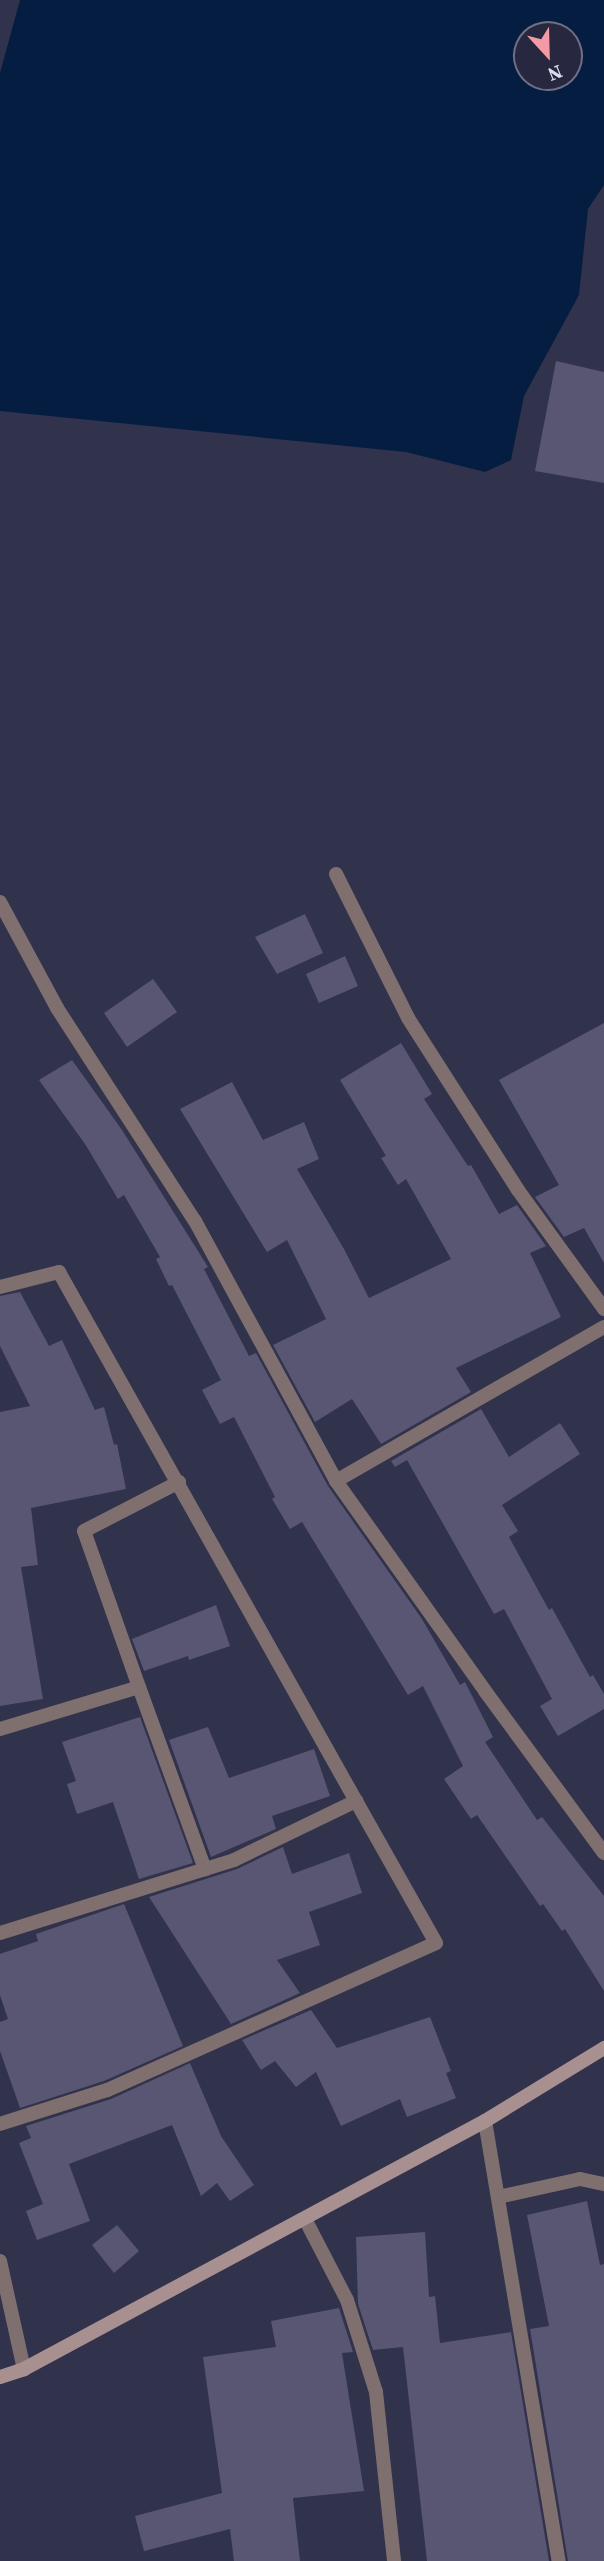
<!DOCTYPE html>
<html>
<head>
<meta charset="utf-8">
<style>
	body { margin:0 }
	#map { position:relative; width:604px; height:2561px; overflow:hidden; background:#31324b; font-family:"Source Serif 4",serif }
	div>[style] { position:absolute }
	.water>* { inset:0; background:#061d42 }
	.building>* { inset:0; background:#585672 }
	.street>* { height:14px; margin:-7px; padding:0 7px; transform-origin:7px; border-radius:7px; background:#7f6f6f }
	.secondary>* { height:14px; margin:-7px; padding:0 7px; transform-origin:7px; border-radius:7px; background:#a99090 }
	span { translate:-50% -50%; white-space:nowrap; text-align:center; line-height:1.15; -webkit-text-stroke:5px #272840; paint-order:stroke }
	.north { position:absolute; left:513px; top:21px; width:70px; height:70px; box-sizing:border-box; background:#272840; border:2px solid #6f7085; border-radius:50%; rotate:158deg; font-size:19px; font-weight:700; line-height:28px; text-align:center; color:#dbdced }
	.north::after { content:''; display:block; margin:auto; width:24px; height:32px; background:#f49aa6; clip-path:polygon(50% 0,100% 100%,50% 72%,0 100%) }
</style>
</head>
<body>
<div id="map">
	<div class="water">
		<div style="clip-path:polygon(evenodd,20px 0,604px 0,604px 185px,588px 209px,579px 295px,524px 396px,511px 460px,485px 472px,406px 452px,0 411px,0 73px,20px 0,527px 35px,569px 35px,569px 77px,527px 77px,527px 35px)"></div>
	</div>
	<div class="building">
		<div style="clip-path:polygon(556px 361px,604px 372px,604px 483px,535px 471px)"></div>
		<div style="clip-path:polygon(305px 914px,323px 953px,277px 974px,255px 937px)"></div>
		<div style="clip-path:polygon(345px 956px,358px 986px,319px 1003px,306px 974px)"></div>
		<div style="clip-path:polygon(153px 979px,177px 1012px,127px 1047px,104px 1013px)"></div>
		<div style="clip-path:polygon(604px 1023px,604px 1263px,584px 1228px,564px 1237px,535px 1197px,559px 1185px,499px 1080px)"></div>
		<div style="clip-path:polygon(401px 1043px,432px 1094px,424px 1099px,468px 1166px,471px 1165px,499px 1214px,517px 1205px,546px 1246px,530px 1253px,561px 1317px,456px 1368px,471px 1392px,381px 1444px,352px 1399px,315px 1422px,273px 1345px,326px 1319px,287px 1240px,267px 1252px,180px 1109px,232px 1082px,263px 1140px,304px 1122px,319px 1159px,297px 1169px,344px 1249px,369px 1298px,451px 1259px,406px 1179px,398px 1185px,381px 1158px,386px 1156px,340px 1080px)"></div>
		<div style="clip-path:polygon(72px 1060px,122px 1130px,208px 1267px,204px 1269px,249px 1356px,256px 1353px,328px 1486px,422px 1619px,460px 1685px,465px 1682px,493px 1737px,485px 1742px,537px 1820px,542px 1817px,604px 1896px,604px 1991px,565px 1929px,562px 1931px,543px 1904px,540px 1906px,477px 1815px,471px 1819px,444px 1779px,463px 1766px,423px 1686px,408px 1695px,302px 1522px,290px 1529px,272px 1499px,275px 1497px,234px 1417px,220px 1424px,202px 1390px,221px 1380px,172px 1285px,169px 1286px,156px 1259px,160px 1257px,124px 1195px,118px 1199px,85px 1144px,39px 1080px)"></div>
		<div style="clip-path:polygon(20px 1292px,49px 1346px,62px 1340px,95px 1410px,104px 1407px,114px 1445px,117px 1444px,126px 1489px,31px 1508px,38px 1565px,21px 1567px,43px 1699px,0 1706px,0 1412px,30px 1406px,0 1346px,0 1296px)"></div>
		<div style="clip-path:polygon(481px 1409px,509px 1457px,560px 1423px,580px 1454px,502px 1505px,518px 1531px,509px 1537px,549px 1610px,552px 1608px,590px 1677px,593px 1675px,604px 1694px,604px 1709px,558px 1736px,540px 1706px,552px 1699px,504px 1609px,494px 1614px,407px 1460px,395px 1467px,391px 1461px)"></div>
		<div style="clip-path:polygon(216px 1605px,230px 1646px,189px 1660px,188px 1656px,144px 1671px,132px 1639px)"></div>
		<div style="clip-path:polygon(140px 1717px,193px 1863px,139px 1879px,113px 1802px,77px 1814px,67px 1784px,76px 1781px,62px 1742px)"></div>
		<div style="clip-path:polygon(208px 1727px,229px 1778px,314px 1749px,330px 1796px,272px 1816px,276px 1829px,211px 1857px,169px 1740px)"></div>
		<div style="clip-path:polygon(283px 1847px,292px 1874px,349px 1853px,362px 1893px,309px 1912px,320px 1945px,277px 1960px,300px 1993px,231px 2024px,149px 1897px,237px 1869px)"></div>
		<div style="clip-path:polygon(124px 1904px,183px 2046px,104px 2081px,20px 2108px,0 2051px,0 2022px,8px 2019px,0 1995px,0 1954px,38px 1941px,36px 1934px)"></div>
		<div style="clip-path:polygon(311px 2010px,337px 2048px,430px 2017px,451px 2071px,446px 2073px,456px 2098px,407px 2117px,400px 2099px,341px 2126px,316px 2072px,296px 2087px,275px 2061px,261px 2070px,242px 2040px)"></div>
		<div style="clip-path:polygon(190px 2063px,221px 2136px,254px 2185px,230px 2201px,217px 2183px,201px 2196px,172px 2125px,69px 2164px,90px 2221px,37px 2240px,26px 2211px,43px 2204px,19px 2143px,31px 2138px,26px 2126px,111px 2099px)"></div>
		<div style="clip-path:polygon(587px 2201px,600px 2265px,604px 2264px,604px 2561px,568px 2561px,530px 2329px,549px 2326px,527px 2215px)"></div>
		<div style="clip-path:polygon(117px 2225px,139px 2251px,114px 2273px,92px 2245px)"></div>
		<div style="clip-path:polygon(425px 2232px,429px 2297px,435px 2296px,440px 2343px,511px 2332px,549px 2561px,427px 2561px,403px 2347px,373px 2350px,358px 2304px,356px 2237px)"></div>
		<div style="clip-path:polygon(339px 2308px,353px 2352px,342px 2353px,364px 2491px,293px 2498px,300px 2561px,234px 2561px,230px 2529px,144px 2551px,135px 2516px,222px 2493px,203px 2357px,276px 2347px,271px 2321px)"></div>
	</div>
	<div class="street">
		<div style="left:336px;top:874px;width:161px;rotate:63.4deg"></div>
		<div style="left:408px;top:1018px;width:204px;rotate:57.4deg"></div>
		<div style="left:518px;top:1190px;width:147px;rotate:54.1deg"></div>
		<div style="left:0;top:902px;width:120px;rotate:61.7deg"></div>
		<div style="left:57px;top:1008px;width:254px;rotate:57.1deg"></div>
		<div style="left:195px;top:1221px;width:296px;rotate:61.5deg"></div>
		<div style="left:336px;top:1481px;width:257px;rotate:54.6deg"></div>
		<div style="left:485px;top:1691px;width:201px;rotate:53.7deg"></div>
		<div style="left:0;top:1287px;width:61px;rotate:-14.3deg"></div>
		<div style="left:59px;top:1272px;width:607px;rotate:60.69deg"></div>
		<div style="left:336px;top:1481px;width:309px;rotate:-29.9deg"></div>
		<div style="left:139px;top:1687px;width:165px;rotate:-109.4deg"></div>
		<div style="left:84px;top:1531px;width:107px;rotate:-27.3deg"></div>
		<div style="left:0;top:1729px;width:145px;rotate:-16.8deg"></div>
		<div style="left:139px;top:1687px;width:194px;rotate:70.1deg"></div>
		<div style="left:0;top:1933px;width:245px;rotate:-17.3deg"></div>
		<div style="left:234px;top:1860px;width:136px;rotate:-25.8deg"></div>
		<div style="left:356px;top:1801px;width:163px;rotate:60.6deg"></div>
		<div style="left:436px;top:1943px;width:360px;rotate:155.9deg"></div>
		<div style="left:107px;top:2090px;width:112px;rotate:162.4deg"></div>
		<div style="left:485px;top:2121px;width:446px;rotate:80.5deg"></div>
		<div style="left:498px;top:2197px;width:84px;rotate:-12.4deg"></div>
		<div style="left:580px;top:2179px;width:25px;rotate:12deg"></div>
		<div style="left:305px;top:2219px;width:91px;rotate:62.6deg"></div>
		<div style="left:347px;top:2300px;width:96px;rotate:72.5deg"></div>
		<div style="left:376px;top:2392px;width:170px;rotate:83.9deg"></div>
		<div style="left:0;top:2261px;width:111px;rotate:77.5deg"></div>
	</div>
	<div class="secondary">
		<div style="left:0;top:2377px;width:25px;rotate:-18deg"></div>
		<div style="left:24px;top:2369px;width:523px;rotate:-28.28deg"></div>
		<div style="left:485px;top:2121px;width:140px;rotate:-31.5deg"></div>
	</div>
	<div class="north">N</div>
</div>
</body>
</html>
